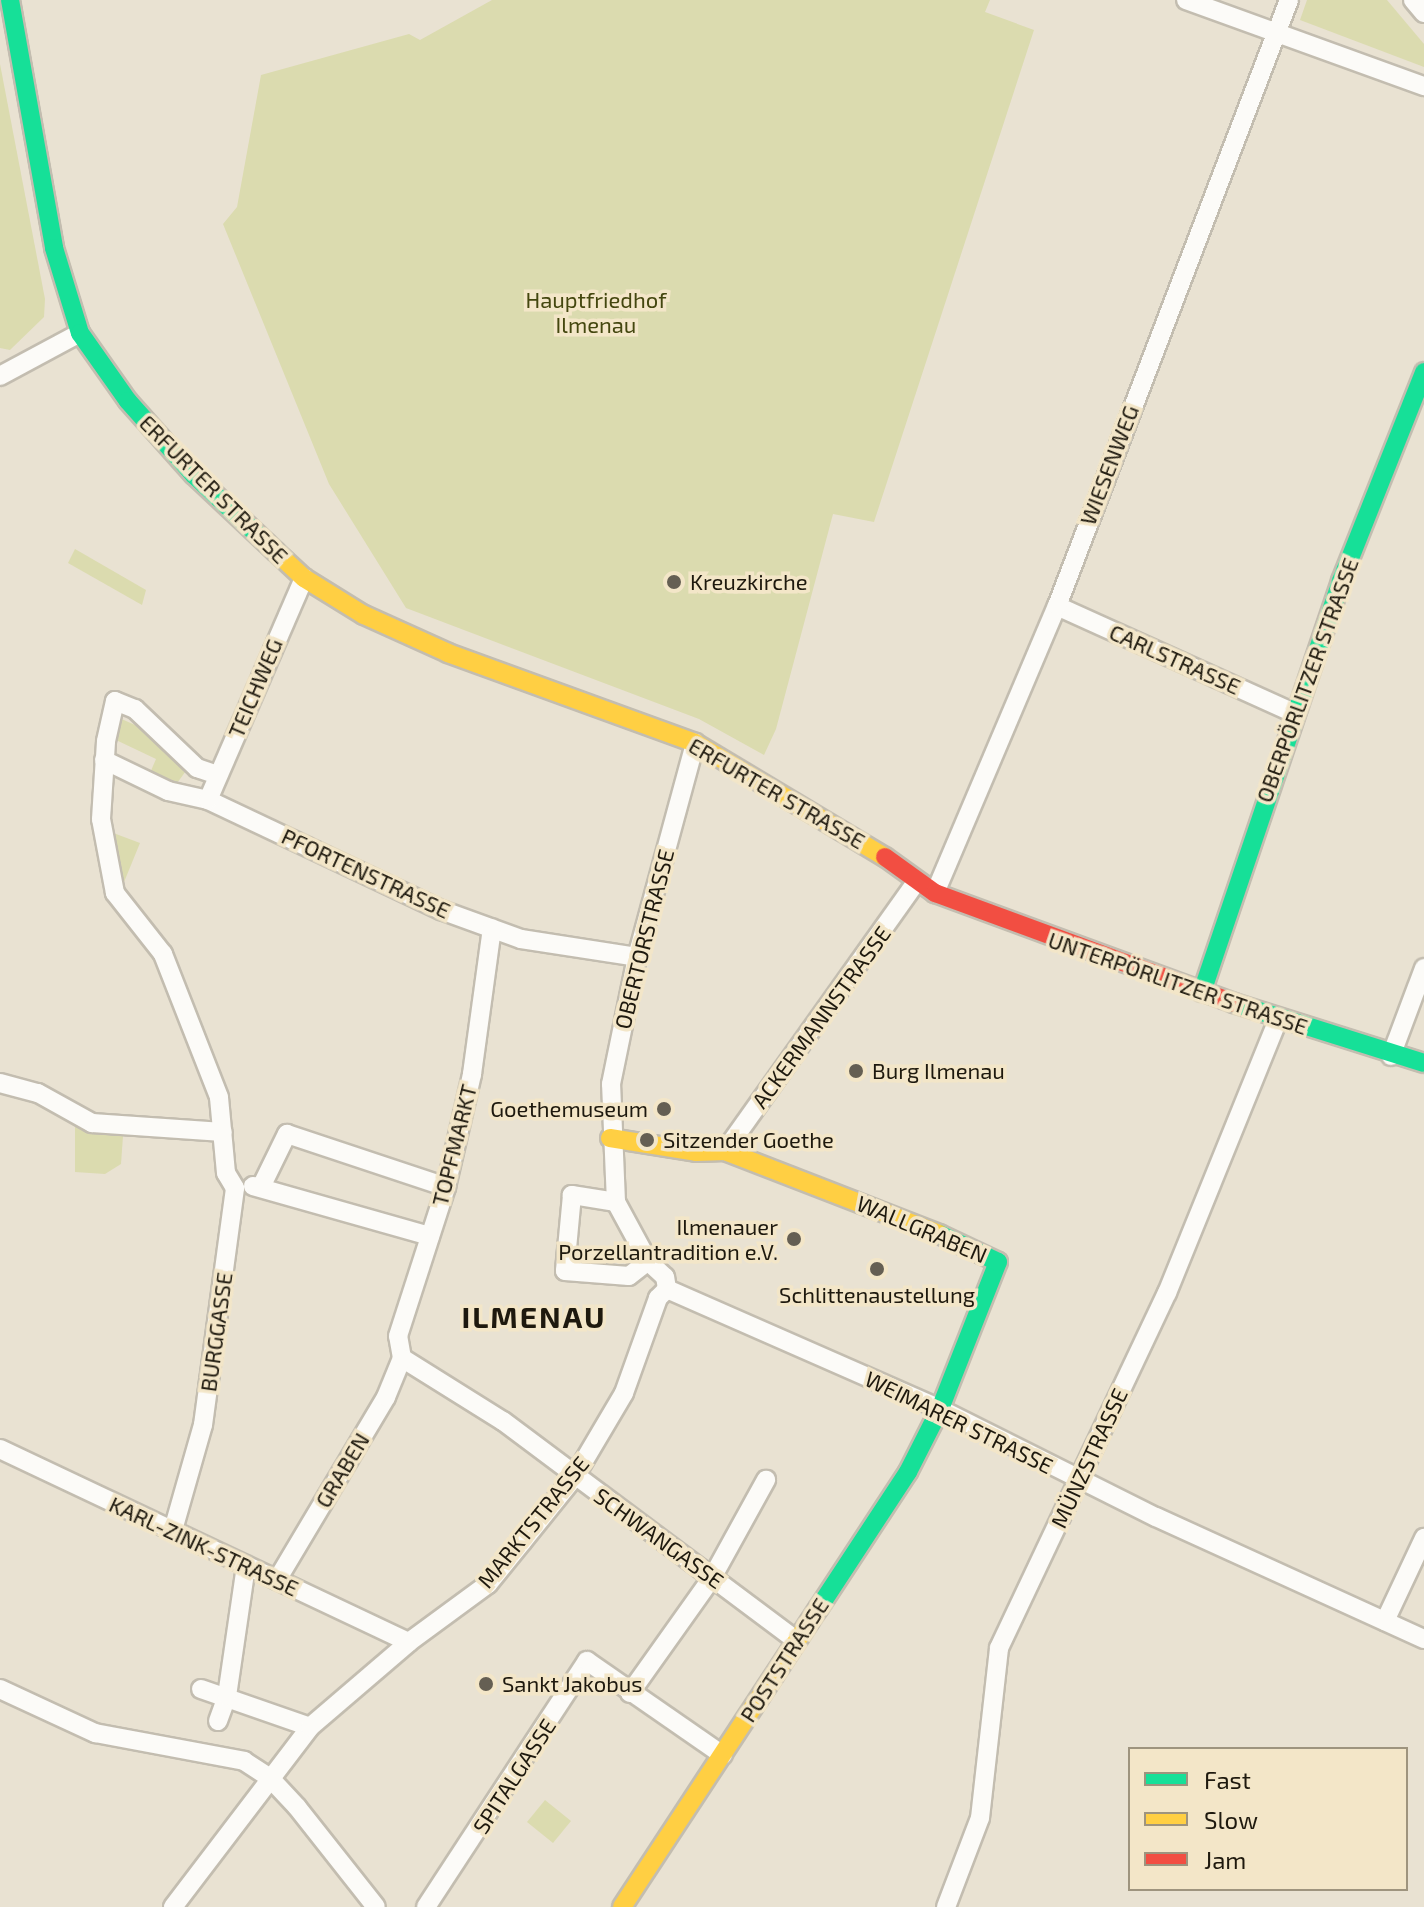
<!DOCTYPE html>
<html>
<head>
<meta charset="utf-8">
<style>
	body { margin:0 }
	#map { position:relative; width:1424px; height:1907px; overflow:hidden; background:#e9e2d2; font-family:"Exo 2",sans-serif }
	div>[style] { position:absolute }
	.green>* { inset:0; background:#dbdbaf }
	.roads { filter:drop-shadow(2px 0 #c3bdb0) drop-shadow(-2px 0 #c3bdb0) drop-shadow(0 2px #c3bdb0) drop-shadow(0 -2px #c3bdb0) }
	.street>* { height:18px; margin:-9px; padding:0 9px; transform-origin:9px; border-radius:9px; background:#fcfbf8 }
	.fast>* { height:18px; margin:-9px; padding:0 9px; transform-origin:9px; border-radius:9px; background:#16e098 }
	.slow>* { height:18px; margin:-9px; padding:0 9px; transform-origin:9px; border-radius:9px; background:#ffcf43 }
	.jam>* { height:18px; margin:-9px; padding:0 9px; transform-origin:9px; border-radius:9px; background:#f24e42 }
	.dots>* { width:22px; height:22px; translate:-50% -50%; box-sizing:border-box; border:4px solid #f3e6c8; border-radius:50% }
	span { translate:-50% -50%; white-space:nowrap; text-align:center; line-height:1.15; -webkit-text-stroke:7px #f3e6c8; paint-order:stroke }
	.park-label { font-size:22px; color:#44470f }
	.street-label { font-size:22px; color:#1e190e }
	.poi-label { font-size:22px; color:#1e190e }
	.left { translate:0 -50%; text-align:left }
	.right { translate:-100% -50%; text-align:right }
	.district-label { font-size:30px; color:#1e190e; font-weight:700; letter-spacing:2px }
	.legend { position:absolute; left:1128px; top:1747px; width:280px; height:144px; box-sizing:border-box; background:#f3e6c8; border:2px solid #9e947e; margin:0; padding:10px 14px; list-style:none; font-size:24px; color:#1e190e }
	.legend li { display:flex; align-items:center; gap:16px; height:40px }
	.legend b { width:40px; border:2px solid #9e947e }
</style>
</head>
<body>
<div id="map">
	<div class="green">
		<div style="clip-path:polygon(492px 0,990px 0,985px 12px,1034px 30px,874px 522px,833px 514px,776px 729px,764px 755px,699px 719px,406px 608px,329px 484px,223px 224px,237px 207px,261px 75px,409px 34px,420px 40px)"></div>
		<div style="clip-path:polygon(1307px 0,1387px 0,1424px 44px,1424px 67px,1300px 20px)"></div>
		<div style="clip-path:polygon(0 64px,45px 299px,44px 317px,10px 350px,0 348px)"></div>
		<div style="clip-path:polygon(75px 549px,146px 590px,142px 605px,68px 563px)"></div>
		<div style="clip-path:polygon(117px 717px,135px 725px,188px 768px,175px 786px,150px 773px,156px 759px,116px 740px)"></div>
		<div style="clip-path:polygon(108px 831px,140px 843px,122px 887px)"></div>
		<div style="clip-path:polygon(75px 1126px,123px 1136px,121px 1164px,105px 1174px,75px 1172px)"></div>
		<div style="clip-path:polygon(545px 1800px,571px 1821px,553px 1843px,527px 1822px)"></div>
	</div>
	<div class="roads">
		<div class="street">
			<div style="left:1186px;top:0;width:253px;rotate:19.9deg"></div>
			<div style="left:1413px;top:0;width:17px;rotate:50deg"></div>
			<div style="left:0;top:376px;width:91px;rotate:-28.3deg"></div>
			<div style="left:1057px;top:606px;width:260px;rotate:24.3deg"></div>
			<div style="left:104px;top:760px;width:71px;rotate:25.8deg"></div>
			<div style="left:168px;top:791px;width:41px;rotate:12.7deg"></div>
			<div style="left:208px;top:800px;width:258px;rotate:25.3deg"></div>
			<div style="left:441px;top:910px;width:85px;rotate:19.9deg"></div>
			<div style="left:521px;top:939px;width:117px;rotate:8.8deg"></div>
			<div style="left:208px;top:800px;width:242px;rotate:-66.6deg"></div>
			<div style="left:935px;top:893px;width:312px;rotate:-67deg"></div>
			<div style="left:1057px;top:606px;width:649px;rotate:-69.05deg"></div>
			<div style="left:1391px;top:1056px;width:94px;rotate:-69.4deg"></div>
			<div style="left:0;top:1083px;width:39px;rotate:15deg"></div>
			<div style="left:38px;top:1093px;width:62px;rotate:29.1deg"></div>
			<div style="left:92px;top:1123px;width:131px;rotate:3.9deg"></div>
			<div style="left:725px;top:1151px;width:330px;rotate:-54.6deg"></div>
			<div style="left:262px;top:1185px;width:57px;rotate:-63.9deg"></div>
			<div style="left:287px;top:1134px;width:168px;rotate:18.4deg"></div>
			<div style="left:253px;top:1186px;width:184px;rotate:15.8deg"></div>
			<div style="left:616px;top:1202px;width:45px;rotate:-171deg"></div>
			<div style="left:572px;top:1195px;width:76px;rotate:95.3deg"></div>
			<div style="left:565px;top:1271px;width:64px;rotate:4.5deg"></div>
			<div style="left:629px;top:1276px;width:24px;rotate:-38deg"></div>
			<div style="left:667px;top:1289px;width:298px;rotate:23.7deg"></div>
			<div style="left:940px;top:1409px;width:241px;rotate:26.6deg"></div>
			<div style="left:1156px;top:1517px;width:294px;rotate:24.5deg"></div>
			<div style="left:667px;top:1289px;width:12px;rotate:-99deg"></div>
			<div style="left:665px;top:1277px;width:23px;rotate:-137deg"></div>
			<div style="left:648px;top:1261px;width:67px;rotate:-118.5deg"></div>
			<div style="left:616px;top:1202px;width:118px;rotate:-92.4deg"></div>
			<div style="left:611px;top:1084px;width:130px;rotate:-78.4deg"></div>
			<div style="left:637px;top:957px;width:222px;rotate:-74.8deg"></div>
			<div style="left:402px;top:1358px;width:119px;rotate:32deg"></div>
			<div style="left:503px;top:1421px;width:366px;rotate:36.8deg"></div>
			<div style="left:402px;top:1358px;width:22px;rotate:-100deg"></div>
			<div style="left:398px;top:1336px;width:157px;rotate:-72.1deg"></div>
			<div style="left:446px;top:1187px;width:116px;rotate:-77deg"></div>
			<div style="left:472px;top:1074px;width:147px;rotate:-82.2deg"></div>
			<div style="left:0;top:1449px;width:452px;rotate:25.3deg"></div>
			<div style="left:173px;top:1530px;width:109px;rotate:-74.1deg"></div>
			<div style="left:203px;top:1425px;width:239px;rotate:-82.3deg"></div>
			<div style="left:235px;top:1188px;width:17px;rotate:-121deg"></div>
			<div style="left:226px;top:1173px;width:76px;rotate:-95.3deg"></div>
			<div style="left:219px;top:1097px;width:154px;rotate:-111.4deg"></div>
			<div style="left:163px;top:954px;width:78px;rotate:-128.2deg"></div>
			<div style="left:115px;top:893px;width:75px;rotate:-100.7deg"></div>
			<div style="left:101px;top:819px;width:78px;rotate:-86.3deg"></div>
			<div style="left:106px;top:741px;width:41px;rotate:-77.3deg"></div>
			<div style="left:115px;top:701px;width:22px;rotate:22deg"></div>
			<div style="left:135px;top:709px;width:86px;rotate:43.6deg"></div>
			<div style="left:197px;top:768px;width:21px;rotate:19deg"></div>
			<div style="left:277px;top:1580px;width:213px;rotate:-59.2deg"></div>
			<div style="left:386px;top:1397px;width:42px;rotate:-67.7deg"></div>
			<div style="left:1385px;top:1621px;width:92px;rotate:-64.8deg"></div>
			<div style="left:0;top:1689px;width:105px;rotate:24.9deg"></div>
			<div style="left:95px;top:1733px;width:152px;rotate:10.6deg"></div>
			<div style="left:244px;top:1761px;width:30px;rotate:33deg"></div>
			<div style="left:269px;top:1777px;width:41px;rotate:47deg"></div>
			<div style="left:297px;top:1807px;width:127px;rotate:51.7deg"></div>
			<div style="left:201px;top:1689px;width:115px;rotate:19.2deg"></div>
			<div style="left:630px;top:1693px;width:143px;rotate:-54.6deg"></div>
			<div style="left:713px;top:1576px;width:110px;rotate:-61.1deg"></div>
			<div style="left:218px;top:1721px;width:27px;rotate:-70deg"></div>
			<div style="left:227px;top:1696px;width:132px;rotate:-81.7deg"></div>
			<div style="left:173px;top:1907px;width:226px;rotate:-52.7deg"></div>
			<div style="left:310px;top:1727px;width:130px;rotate:-40.6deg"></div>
			<div style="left:409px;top:1642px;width:98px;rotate:-36.3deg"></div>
			<div style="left:488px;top:1584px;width:54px;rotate:-51deg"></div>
			<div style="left:522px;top:1542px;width:85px;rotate:-51.2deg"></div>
			<div style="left:575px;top:1476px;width:96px;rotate:-59.4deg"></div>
			<div style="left:624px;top:1393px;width:101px;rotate:-70.3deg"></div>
			<div style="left:658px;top:1298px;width:13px;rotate:-45deg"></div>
			<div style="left:426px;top:1907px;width:294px;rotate:-56.8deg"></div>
			<div style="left:587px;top:1661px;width:165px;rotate:34.7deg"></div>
			<div style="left:946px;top:1907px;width:95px;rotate:-69.1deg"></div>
			<div style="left:980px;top:1818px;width:171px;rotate:-83.6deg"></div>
			<div style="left:999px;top:1648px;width:393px;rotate:-64.7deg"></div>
			<div style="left:1167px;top:1293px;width:296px;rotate:-67.9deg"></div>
		</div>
		<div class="fast">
			<div style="left:10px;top:0;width:252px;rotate:79.9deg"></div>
			<div style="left:54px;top:248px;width:89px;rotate:73deg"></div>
			<div style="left:80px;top:333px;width:83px;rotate:54.8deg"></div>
			<div style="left:128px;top:401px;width:99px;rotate:48.3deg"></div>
			<div style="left:194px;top:475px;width:112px;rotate:43.2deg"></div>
			<div style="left:1202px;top:992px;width:434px;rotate:-71.3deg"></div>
			<div style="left:1341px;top:581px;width:225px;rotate:-68.3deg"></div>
			<div style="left:1234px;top:1003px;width:199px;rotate:17.5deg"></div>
			<div style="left:818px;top:1609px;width:164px;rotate:-56.7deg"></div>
			<div style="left:908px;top:1472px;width:71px;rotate:-63.1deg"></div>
			<div style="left:940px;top:1409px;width:158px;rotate:-68.5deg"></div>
			<div style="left:998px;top:1262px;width:65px;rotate:-154.6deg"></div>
		</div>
		<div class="slow">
			<div style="left:276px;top:552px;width:38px;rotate:43deg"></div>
			<div style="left:304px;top:578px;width:70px;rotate:31.7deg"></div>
			<div style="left:364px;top:615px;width:92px;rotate:24.3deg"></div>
			<div style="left:448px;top:653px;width:263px;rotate:20deg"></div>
			<div style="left:695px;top:743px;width:222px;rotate:31deg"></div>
			<div style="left:610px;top:1138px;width:87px;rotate:9.2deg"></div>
			<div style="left:696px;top:1152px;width:29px;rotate:-2deg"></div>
			<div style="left:725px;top:1151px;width:230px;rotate:21.2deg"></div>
			<div style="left:622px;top:1907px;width:357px;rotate:-56.7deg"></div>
		</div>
		<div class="jam">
			<div style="left:885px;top:857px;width:62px;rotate:35.8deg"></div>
			<div style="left:935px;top:893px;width:319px;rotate:20.2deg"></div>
		</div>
	</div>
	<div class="dots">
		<div style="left:674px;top:582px;background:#655f53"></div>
		<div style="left:856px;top:1071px;background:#655f53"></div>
		<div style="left:664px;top:1109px;background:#655f53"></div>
		<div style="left:647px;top:1140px;background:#655f53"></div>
		<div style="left:794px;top:1239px;background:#655f53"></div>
		<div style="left:877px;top:1269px;background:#655f53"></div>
		<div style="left:486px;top:1684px;background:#655f53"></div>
	</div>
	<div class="park-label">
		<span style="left:596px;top:312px">Hauptfriedhof<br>Ilmenau</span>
	</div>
	<div class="street-label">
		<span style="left:1109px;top:465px;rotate:-69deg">WIESENWEG</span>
		<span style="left:214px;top:489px;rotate:45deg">ERFURTER STRASSE</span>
		<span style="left:1175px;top:659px;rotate:24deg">CARLSTRASSE</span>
		<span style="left:1307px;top:680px;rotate:-70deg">OBERPÖRLITZER STRASSE</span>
		<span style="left:255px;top:688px;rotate:-67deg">TEICHWEG</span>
		<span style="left:777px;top:793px;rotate:30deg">ERFURTER STRASSE</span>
		<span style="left:366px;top:873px;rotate:25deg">PFORTENSTRASSE</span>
		<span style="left:644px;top:939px;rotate:-76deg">OBERTORSTRASSE</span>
		<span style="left:1178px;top:983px;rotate:19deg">UNTERPÖRLITZER STRASSE</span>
		<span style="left:821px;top:1017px;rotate:-54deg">ACKERMANNSTRASSE</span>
		<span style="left:454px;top:1145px;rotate:-76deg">TOPFMARKT</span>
		<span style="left:922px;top:1229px;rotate:23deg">WALLGRABEN</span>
		<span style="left:216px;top:1332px;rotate:-82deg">BURGGASSE</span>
		<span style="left:959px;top:1422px;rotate:26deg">WEIMARER STRASSE</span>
		<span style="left:1089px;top:1458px;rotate:-65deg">MÜNZSTRASSE</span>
		<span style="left:342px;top:1470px;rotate:-59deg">GRABEN</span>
		<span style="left:533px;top:1522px;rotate:-51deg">MARKTSTRASSE</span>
		<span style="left:659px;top:1538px;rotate:36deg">SCHWANGASSE</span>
		<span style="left:204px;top:1546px;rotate:25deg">KARL-ZINK-STRASSE</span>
		<span style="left:784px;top:1660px;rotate:-57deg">POSTSTRASSE</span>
		<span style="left:514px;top:1776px;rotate:-57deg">SPITALGASSE</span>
	</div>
	<div class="poi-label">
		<span class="left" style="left:690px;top:582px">Kreuzkirche</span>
		<span class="left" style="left:872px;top:1071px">Burg Ilmenau</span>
		<span class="right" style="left:648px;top:1109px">Goethemuseum</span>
		<span class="left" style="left:663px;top:1140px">Sitzender Goethe</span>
		<span class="right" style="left:778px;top:1239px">Ilmenauer<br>Porzellantradition e.V.</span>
		<span style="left:877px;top:1295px">Schlittenaustellung</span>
		<span class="left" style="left:502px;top:1684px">Sankt Jakobus</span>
	</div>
	<div class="district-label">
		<span style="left:534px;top:1316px">ILMENAU</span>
	</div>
	<ul class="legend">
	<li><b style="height:10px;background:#16e098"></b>Fast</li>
	<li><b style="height:10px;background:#ffcf43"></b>Slow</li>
	<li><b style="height:10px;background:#f24e42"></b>Jam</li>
	</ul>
</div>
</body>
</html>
